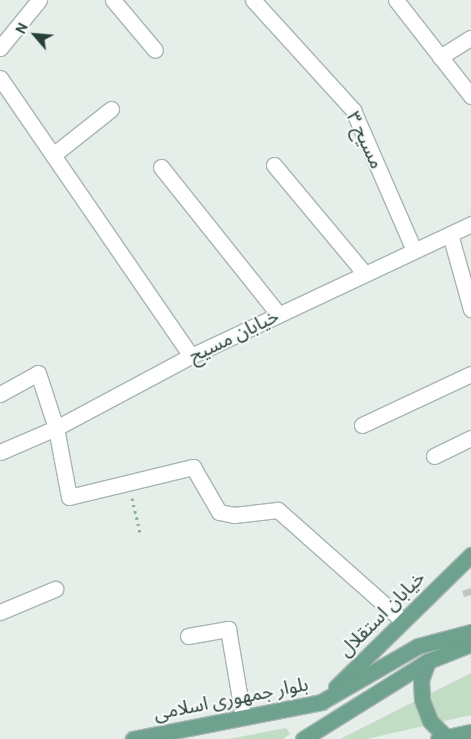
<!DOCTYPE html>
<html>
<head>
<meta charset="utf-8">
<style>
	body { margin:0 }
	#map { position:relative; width:471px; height:739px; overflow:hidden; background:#e6eeea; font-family:Cabin,"Noto Sans Arabic",sans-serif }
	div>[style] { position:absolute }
	.green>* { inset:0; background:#c1dec5 }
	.building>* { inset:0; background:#bbc9c2 }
	.path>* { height:3px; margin-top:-1.5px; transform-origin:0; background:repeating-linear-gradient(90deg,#89b09f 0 2.5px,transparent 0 6.5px) }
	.roads { filter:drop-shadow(1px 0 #a9b6b0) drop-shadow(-1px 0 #a9b6b0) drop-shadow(0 1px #a9b6b0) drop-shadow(0 -1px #a9b6b0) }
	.minor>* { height:15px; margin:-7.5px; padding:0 7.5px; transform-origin:7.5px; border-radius:7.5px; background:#fff }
	.major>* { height:15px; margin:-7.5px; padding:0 7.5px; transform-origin:7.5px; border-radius:7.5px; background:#6ea18e }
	span { translate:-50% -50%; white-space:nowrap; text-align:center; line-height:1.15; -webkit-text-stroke:4px #f7faf8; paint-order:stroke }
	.street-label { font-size:19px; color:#264036 }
	.north { position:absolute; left:10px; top:10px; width:50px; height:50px; -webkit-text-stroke:4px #f7faf8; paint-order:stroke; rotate:297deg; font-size:14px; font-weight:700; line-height:20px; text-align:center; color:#264036 }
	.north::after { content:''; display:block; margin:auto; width:18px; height:22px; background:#264036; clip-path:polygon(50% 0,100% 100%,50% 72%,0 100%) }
</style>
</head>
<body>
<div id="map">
	<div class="green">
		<div style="clip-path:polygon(471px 673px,471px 715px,367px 739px,340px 739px)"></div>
		<div style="clip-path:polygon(286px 728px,290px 734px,283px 739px,228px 739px)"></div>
	</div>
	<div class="building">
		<div style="clip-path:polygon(471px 588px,471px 595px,464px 597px,462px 591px)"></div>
	</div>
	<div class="path">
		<div style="left:132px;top:498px;width:35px;rotate:77deg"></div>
	</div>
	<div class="roads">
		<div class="minor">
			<div style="left:113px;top:0;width:65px;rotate:50deg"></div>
			<div style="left:253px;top:0;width:149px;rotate:47.7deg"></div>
			<div style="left:353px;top:110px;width:153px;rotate:66.5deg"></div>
			<div style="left:396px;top:0;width:122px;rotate:52deg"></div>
			<div style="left:0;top:48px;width:62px;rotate:-50.9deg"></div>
			<div style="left:440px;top:57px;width:36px;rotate:-32deg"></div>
			<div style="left:0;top:78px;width:337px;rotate:55.5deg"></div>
			<div style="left:53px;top:155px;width:74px;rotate:-38.4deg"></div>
			<div style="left:274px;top:165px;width:142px;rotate:50.1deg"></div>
			<div style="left:161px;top:167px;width:189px;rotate:51.4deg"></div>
			<div style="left:450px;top:234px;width:78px;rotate:74.4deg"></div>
			<div style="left:0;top:394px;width:43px;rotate:-28.9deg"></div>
			<div style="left:38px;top:373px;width:58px;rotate:71.9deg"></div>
			<div style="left:56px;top:428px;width:70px;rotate:79.3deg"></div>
			<div style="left:69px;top:497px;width:128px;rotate:-13.6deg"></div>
			<div style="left:193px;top:467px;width:52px;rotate:60deg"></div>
			<div style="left:219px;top:512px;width:15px;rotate:11deg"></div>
			<div style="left:234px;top:515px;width:44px;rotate:-6.5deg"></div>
			<div style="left:278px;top:510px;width:167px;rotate:41.6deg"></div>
			<div style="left:362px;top:425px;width:120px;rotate:-25.1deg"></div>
			<div style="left:0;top:452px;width:61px;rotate:-23.2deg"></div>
			<div style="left:56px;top:428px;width:153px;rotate:-28.1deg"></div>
			<div style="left:191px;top:356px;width:310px;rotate:-25.2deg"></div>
			<div style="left:434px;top:456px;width:41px;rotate:-25.9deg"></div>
			<div style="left:0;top:612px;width:60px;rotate:-22.7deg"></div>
			<div style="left:188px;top:636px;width:41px;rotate:-9.9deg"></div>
			<div style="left:228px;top:629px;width:89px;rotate:80.3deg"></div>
		</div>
		<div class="major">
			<div style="left:428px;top:661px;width:20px;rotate:110deg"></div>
			<div style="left:421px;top:680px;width:20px;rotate:87deg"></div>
			<div style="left:422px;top:700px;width:22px;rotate:69deg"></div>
			<div style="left:430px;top:721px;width:23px;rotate:45deg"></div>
			<div style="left:336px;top:687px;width:189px;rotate:-44.4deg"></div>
			<div style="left:133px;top:739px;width:192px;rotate:-11.1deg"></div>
			<div style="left:321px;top:702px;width:112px;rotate:-30deg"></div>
			<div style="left:418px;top:646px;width:55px;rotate:-14.8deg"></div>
			<div style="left:303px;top:739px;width:147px;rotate:-32deg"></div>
			<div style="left:428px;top:661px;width:46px;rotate:-21.6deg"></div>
			<div style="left:438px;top:739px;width:34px;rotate:-12deg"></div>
		</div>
	</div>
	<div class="street-label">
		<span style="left:365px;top:140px;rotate:65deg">مسیح ۳</span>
		<span style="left:234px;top:336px;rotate:-26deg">خیابان مسیح</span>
		<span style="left:382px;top:614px;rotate:-45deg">خیابان استقلال</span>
		<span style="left:231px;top:699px;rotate:-11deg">بلوار جمهوری اسلامی</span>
	</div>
	<div class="north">N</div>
</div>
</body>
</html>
